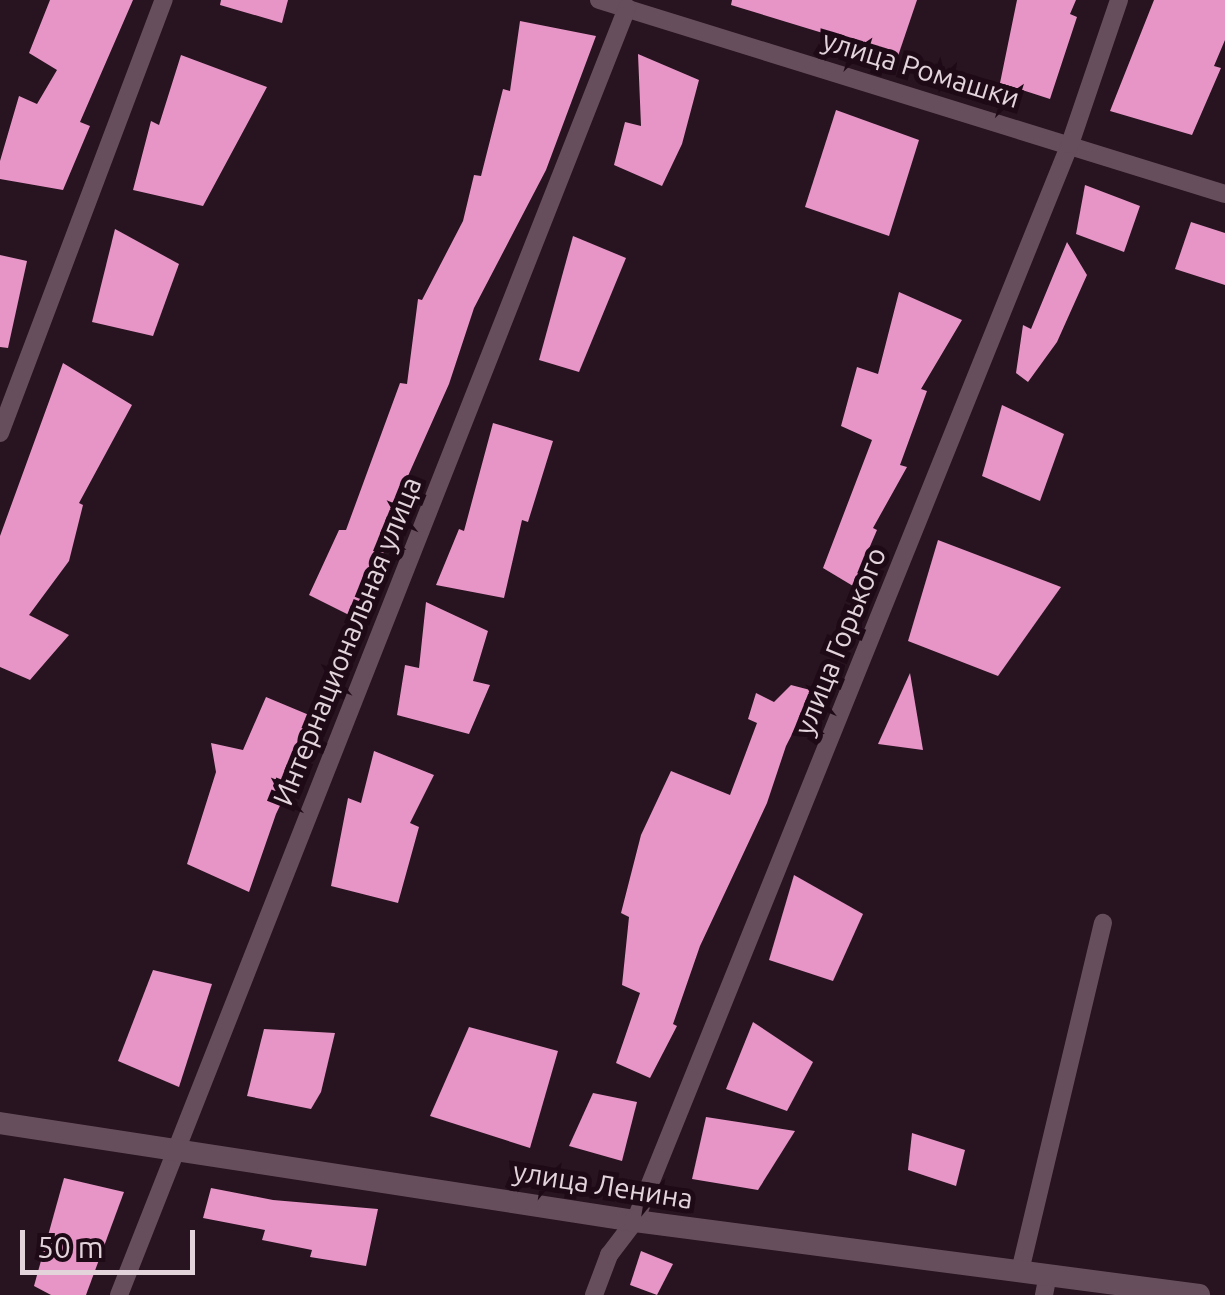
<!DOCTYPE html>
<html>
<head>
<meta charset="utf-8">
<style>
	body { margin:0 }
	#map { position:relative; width:1225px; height:1295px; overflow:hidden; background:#281320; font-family:Ubuntu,sans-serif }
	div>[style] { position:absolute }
	.building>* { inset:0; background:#e695c6 }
	.minor>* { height:18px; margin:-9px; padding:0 9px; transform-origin:9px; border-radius:9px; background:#674e5c }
	.tertiary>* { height:22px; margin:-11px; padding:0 11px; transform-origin:11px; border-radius:11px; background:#674e5c }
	span { translate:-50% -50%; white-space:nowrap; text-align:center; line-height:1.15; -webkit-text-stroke:10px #1e0a16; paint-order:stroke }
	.street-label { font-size:28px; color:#e3d4dc }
	.scale { position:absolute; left:20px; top:1230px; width:175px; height:45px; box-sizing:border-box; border:5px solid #e3d4dc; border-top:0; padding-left:12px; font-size:30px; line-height:35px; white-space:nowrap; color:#e3d4dc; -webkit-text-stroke:8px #1e0a16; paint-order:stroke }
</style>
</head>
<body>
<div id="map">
	<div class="building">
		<div style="clip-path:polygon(50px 0,133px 0,80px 122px,90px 126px,63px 190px,0 179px,0 161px,19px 96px,37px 104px,57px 70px,29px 53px)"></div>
		<div style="clip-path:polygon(221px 0,288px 0,282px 23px,220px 5px)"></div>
		<div style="clip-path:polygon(732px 0,917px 0,898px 56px,731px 5px)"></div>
		<div style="clip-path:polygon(1017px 0,1076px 0,1070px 14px,1077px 17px,1050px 99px,1000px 83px)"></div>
		<div style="clip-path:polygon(1154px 0,1225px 0,1225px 40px,1214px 66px,1221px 68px,1192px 135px,1110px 111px)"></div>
		<div style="clip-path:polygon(520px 21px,596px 36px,546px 170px,474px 308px,449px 384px,383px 532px,391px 532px,359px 620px,309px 595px,339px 530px,346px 530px,400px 383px,407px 384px,418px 299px,422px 300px,463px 221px,474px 175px,481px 176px,503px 89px,510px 91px)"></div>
		<div style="clip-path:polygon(638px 54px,699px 80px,682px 144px,662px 186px,614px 165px,625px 122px,641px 126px)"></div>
		<div style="clip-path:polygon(181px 55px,267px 87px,203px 206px,133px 190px,151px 121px,159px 125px)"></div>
		<div style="clip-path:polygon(836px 110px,919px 140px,889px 236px,805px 207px)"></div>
		<div style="clip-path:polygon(1085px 185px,1140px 206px,1124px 252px,1076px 234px)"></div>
		<div style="clip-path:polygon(1191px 222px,1225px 233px,1225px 285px,1175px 269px)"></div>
		<div style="clip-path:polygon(115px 229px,179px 264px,153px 336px,92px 322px)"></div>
		<div style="clip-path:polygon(573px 236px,626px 258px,579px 372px,539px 360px)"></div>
		<div style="clip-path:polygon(1067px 242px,1087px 275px,1057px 342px,1028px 382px,1016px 373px,1023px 325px,1031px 329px)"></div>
		<div style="clip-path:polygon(0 255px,27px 261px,8px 348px,0 347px)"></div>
		<div style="clip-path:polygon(899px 292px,962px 320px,921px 389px,927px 391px,900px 465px,907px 467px,873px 528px,877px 530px,853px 586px,823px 568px,872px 440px,841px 426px,857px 367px,878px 374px)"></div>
		<div style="clip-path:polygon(63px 363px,132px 405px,79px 503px,83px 505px,69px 561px,29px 615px,69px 635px,30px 680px,0 667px,0 536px)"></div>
		<div style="clip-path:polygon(1002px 405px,1064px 434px,1040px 501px,982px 476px)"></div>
		<div style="clip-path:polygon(493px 423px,553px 441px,528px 522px,522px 520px,504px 598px,436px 585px,459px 529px,464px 531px)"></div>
		<div style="clip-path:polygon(938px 540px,1061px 587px,998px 676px,908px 641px)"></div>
		<div style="clip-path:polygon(426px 602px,488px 631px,473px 681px,490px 685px,469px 734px,397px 715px,405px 665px,419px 668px)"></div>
		<div style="clip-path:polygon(910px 673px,923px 750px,878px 744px)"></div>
		<div style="clip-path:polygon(791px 685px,814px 691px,786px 746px,767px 803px,700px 946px,673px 1024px,677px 1026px,650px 1078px,616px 1063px,640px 993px,622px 985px,629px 917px,621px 913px,641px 835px,671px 771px,730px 795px,757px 723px,748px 719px,756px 693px,774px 702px)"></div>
		<div style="clip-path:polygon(266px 697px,321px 720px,276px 814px,249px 892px,187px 864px,216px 772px,211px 743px,243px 750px)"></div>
		<div style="clip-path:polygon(374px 751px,434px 775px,410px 823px,419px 827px,398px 903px,331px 886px,348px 798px,361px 803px)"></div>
		<div style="clip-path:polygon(794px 875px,863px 914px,833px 981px,769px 960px)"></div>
		<div style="clip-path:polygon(153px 970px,212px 984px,179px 1087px,118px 1061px)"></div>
		<div style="clip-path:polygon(753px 1022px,813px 1062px,787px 1111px,726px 1089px)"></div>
		<div style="clip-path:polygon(469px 1027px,558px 1051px,530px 1148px,430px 1116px)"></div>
		<div style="clip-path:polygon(264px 1029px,335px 1033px,321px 1092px,311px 1109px,247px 1096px)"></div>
		<div style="clip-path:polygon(593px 1093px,637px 1102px,622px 1161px,569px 1146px)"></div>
		<div style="clip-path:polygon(706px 1117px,795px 1131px,758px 1190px,692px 1179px)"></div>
		<div style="clip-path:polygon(912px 1133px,965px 1150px,956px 1186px,908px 1170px)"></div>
		<div style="clip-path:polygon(64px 1178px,124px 1192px,86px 1295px,51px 1295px,34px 1286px)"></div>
		<div style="clip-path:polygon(211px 1188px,273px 1200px,378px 1209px,366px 1266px,310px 1257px,312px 1250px,262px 1240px,265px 1230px,203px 1218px)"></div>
		<div style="clip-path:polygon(641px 1251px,673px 1264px,657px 1295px,630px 1285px)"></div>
	</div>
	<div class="minor">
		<div style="left:599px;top:0;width:655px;rotate:17.22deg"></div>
		<div style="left:0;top:433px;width:463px;rotate:-69.3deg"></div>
		<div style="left:1020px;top:1271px;width:358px;rotate:-76.6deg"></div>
		<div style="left:119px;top:1295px;width:1384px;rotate:-68.46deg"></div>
		<div style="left:594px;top:1295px;width:43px;rotate:-69.4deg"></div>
		<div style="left:609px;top:1255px;width:43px;rotate:-52.6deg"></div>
		<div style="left:635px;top:1221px;width:1162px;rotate:-68.01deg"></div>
		<div style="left:1070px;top:144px;width:152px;rotate:-71.2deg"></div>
		<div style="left:1044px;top:1295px;width:20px;rotate:-79deg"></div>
	</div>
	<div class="tertiary">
		<div style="left:0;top:1123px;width:643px;rotate:8.77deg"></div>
		<div style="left:635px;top:1221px;width:569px;rotate:7.47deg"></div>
	</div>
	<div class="street-label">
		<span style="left:921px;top:69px;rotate:17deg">улица Ромашки</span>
		<span style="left:347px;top:641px;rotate:-68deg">Интернациональная улица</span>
		<span style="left:840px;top:641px;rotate:-68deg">улица Горького</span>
		<span style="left:603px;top:1185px;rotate:9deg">улица Ленина</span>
	</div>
	<div class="scale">50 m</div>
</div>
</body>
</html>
